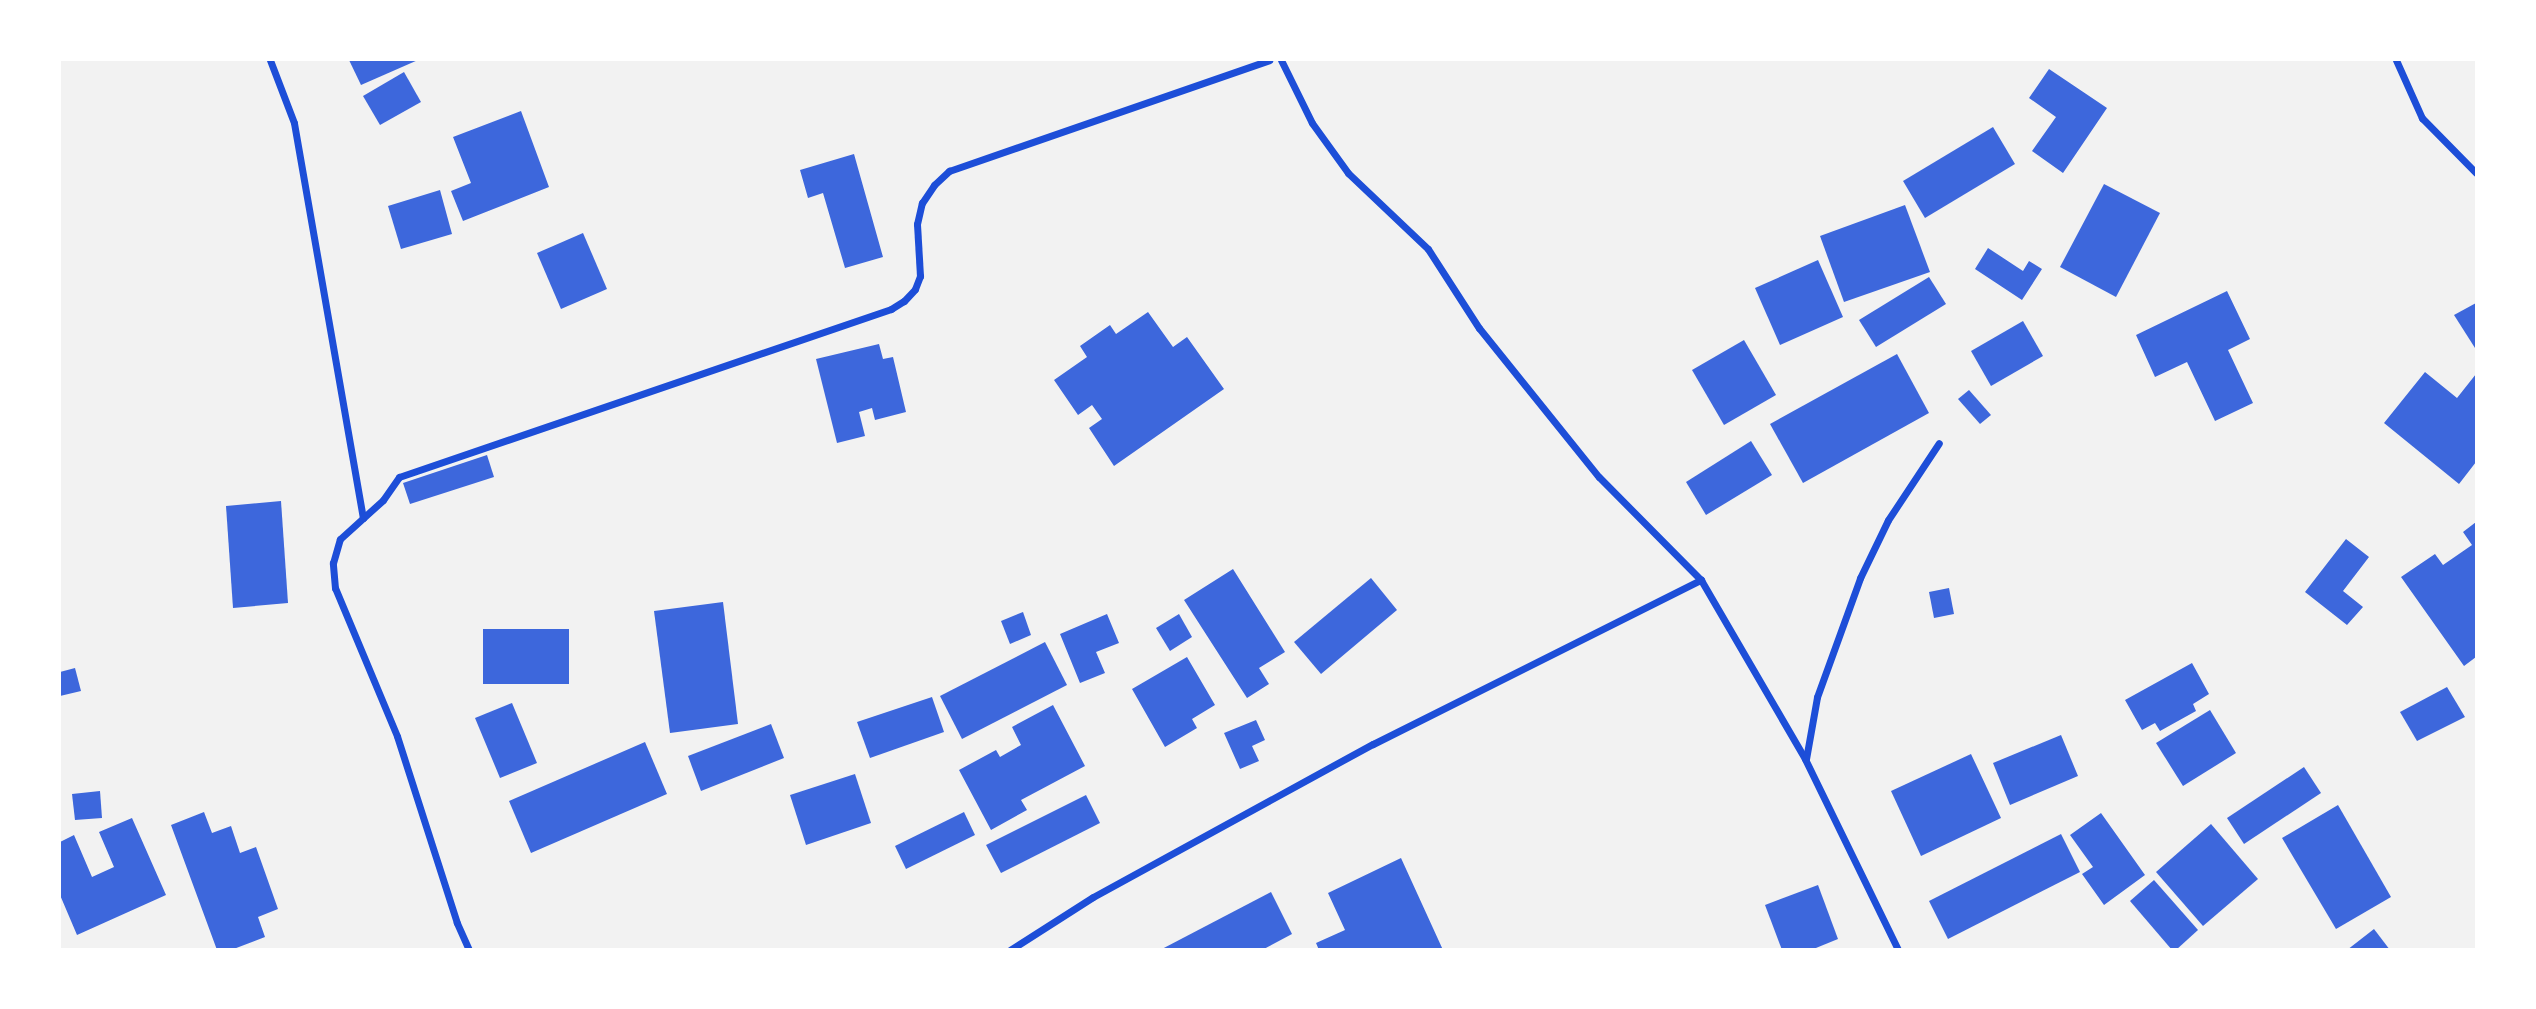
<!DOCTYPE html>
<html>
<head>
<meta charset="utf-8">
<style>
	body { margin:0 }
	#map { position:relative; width:2536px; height:1009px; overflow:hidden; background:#f2f2f2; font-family:"Space Grotesk",sans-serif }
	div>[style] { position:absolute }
	.building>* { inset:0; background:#3d67dc }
	.minor>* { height:7px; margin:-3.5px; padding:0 3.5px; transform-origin:3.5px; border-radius:3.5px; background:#1d4ed8 }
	span { translate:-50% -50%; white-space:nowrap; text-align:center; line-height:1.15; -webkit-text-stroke:5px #fff; paint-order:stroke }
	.frame { position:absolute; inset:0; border:61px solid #fff; pointer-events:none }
</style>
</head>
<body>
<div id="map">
	<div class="building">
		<div style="clip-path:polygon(349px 60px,418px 60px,361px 85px)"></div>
		<div style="clip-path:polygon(2049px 69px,2107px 108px,2063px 173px,2032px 151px,2056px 117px,2029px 98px)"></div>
		<div style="clip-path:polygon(404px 72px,421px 102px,380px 125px,363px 96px)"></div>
		<div style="clip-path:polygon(521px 111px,549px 187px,463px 221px,451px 191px,471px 183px,453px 137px)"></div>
		<div style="clip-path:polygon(1993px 127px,2015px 164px,1925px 218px,1903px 181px)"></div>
		<div style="clip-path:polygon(854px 154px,883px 257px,845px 268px,823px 193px,808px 198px,800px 170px)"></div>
		<div style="clip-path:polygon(2104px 184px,2160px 213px,2116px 297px,2060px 267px)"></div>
		<div style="clip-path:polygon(440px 190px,452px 234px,401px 249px,388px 206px)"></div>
		<div style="clip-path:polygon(1905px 205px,1930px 272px,1844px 302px,1820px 236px)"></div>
		<div style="clip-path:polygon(583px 233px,607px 289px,561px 309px,537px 253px)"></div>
		<div style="clip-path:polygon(1988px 248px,2023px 271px,2029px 261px,2042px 269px,2022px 300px,1975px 269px)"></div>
		<div style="clip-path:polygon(1818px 260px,1843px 317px,1780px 345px,1755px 288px)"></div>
		<div style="clip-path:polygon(1929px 277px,1946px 304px,1876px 347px,1859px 320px)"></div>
		<div style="clip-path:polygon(2227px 291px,2250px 339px,2228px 350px,2253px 403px,2215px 421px,2187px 362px,2155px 377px,2136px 335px)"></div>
		<div style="clip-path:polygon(2476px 303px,2476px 347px,2475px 348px,2454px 315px)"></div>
		<div style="clip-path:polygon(1148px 312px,1173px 347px,1187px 337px,1224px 389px,1114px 466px,1089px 428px,1102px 419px,1092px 405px,1078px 415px,1054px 380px,1087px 357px,1080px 346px,1110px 325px,1116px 334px)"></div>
		<div style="clip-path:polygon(2023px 321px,2043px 356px,1991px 386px,1971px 351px)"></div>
		<div style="clip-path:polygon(1744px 340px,1776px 395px,1724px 425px,1692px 370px)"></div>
		<div style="clip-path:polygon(879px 344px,883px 359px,893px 357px,906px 412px,875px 420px,872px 408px,859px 412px,865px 436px,837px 443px,816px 359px)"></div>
		<div style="clip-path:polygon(1897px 354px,1929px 413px,1803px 483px,1770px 424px)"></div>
		<div style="clip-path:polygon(2425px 372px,2457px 398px,2476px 374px,2476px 462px,2459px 484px,2384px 423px)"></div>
		<div style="clip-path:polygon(1969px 390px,1991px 415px,1980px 424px,1958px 399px)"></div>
		<div style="clip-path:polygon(1751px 441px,1772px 475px,1706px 515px,1686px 482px)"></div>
		<div style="clip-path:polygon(487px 455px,494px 477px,410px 504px,403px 483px)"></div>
		<div style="clip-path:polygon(281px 501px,288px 603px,233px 608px,226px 506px)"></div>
		<div style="clip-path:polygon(2476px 522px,2476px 657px,2464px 666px,2401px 577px,2435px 554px,2443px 565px,2472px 545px,2463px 532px)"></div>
		<div style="clip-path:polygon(2346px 539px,2369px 557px,2343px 591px,2363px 607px,2347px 625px,2305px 592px)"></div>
		<div style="clip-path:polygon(1233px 569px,1285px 652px,1259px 668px,1269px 684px,1247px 698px,1184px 600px)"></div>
		<div style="clip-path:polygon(1371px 578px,1397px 610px,1321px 674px,1294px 642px)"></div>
		<div style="clip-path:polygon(1949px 588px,1954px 614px,1934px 618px,1929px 592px)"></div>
		<div style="clip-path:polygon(723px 602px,738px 724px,670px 733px,654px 611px)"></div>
		<div style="clip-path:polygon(1023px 612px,1031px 635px,1010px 644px,1001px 621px)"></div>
		<div style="clip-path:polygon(1107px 614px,1119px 643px,1096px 652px,1105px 673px,1080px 683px,1060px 634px)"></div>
		<div style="clip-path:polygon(1179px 614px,1192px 637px,1170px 651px,1156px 628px)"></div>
		<div style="clip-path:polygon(483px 629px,569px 629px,569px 684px,483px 684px)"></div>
		<div style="clip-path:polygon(1045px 642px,1067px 685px,962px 739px,940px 696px)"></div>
		<div style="clip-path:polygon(1187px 657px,1215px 705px,1192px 719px,1197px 728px,1165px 747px,1132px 689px)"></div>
		<div style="clip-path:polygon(2192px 663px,2209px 694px,2193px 704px,2196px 711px,2160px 731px,2155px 723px,2142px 730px,2125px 700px)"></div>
		<div style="clip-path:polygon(75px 668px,81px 691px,60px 696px,60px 672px)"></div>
		<div style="clip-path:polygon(2447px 687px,2465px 717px,2417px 741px,2400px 712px)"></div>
		<div style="clip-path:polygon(932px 697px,944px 732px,870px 758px,857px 722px)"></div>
		<div style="clip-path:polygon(512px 703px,537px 763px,500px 778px,475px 718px)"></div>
		<div style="clip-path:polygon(1053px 705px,1085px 766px,1021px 800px,1027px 810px,991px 830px,959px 770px,996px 750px,1000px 757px,1021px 745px,1012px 727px)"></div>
		<div style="clip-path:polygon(2210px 710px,2236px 753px,2183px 786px,2156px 743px)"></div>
		<div style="clip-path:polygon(1256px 720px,1265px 740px,1252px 746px,1259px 761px,1240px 769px,1224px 733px)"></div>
		<div style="clip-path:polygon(771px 724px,784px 758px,701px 791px,688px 756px)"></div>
		<div style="clip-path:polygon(2061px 735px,2078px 776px,2010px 805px,1993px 763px)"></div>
		<div style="clip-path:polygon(645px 742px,667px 794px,531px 853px,509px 801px)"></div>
		<div style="clip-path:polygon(1971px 754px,2001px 818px,1921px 856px,1891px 791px)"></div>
		<div style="clip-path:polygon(2304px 767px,2321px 793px,2244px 844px,2227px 818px)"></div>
		<div style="clip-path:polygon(855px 774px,871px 823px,806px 845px,790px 795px)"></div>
		<div style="clip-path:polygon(100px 791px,102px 818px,75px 820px,72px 794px)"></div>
		<div style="clip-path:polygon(1086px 795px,1100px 823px,1001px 873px,986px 845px)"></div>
		<div style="clip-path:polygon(2338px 805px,2391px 897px,2336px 929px,2282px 838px)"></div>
		<div style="clip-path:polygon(204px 812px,212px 833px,231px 826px,240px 853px,256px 847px,278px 909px,258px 917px,265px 937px,231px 950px,217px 950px,171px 825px)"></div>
		<div style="clip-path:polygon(964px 812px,975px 835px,906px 869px,895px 846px)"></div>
		<div style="clip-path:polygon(2101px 813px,2145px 875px,2104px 905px,2082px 874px,2093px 867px,2070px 835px)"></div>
		<div style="clip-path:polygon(132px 818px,166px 895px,77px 935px,60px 895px,60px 842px,74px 835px,92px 877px,114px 867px,99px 832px)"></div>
		<div style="clip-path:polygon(2211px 824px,2258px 879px,2203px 926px,2156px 872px)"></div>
		<div style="clip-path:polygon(2061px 834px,2080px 872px,1948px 939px,1929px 901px)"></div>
		<div style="clip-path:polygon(1401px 858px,1443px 950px,1319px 950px,1316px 943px,1345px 930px,1328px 893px)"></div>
		<div style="clip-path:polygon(2154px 880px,2198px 930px,2176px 950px,2172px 950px,2130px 901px)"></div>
		<div style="clip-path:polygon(1818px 885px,1838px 939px,1811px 950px,1782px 950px,1765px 905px)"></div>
		<div style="clip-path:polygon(1271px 892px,1292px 934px,1262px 950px,1160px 950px)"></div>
		<div style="clip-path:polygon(2374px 929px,2390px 950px,2347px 950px)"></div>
	</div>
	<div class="minor">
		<div style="left:270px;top:60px;width:67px;rotate:69.1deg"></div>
		<div style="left:294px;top:123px;width:401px;rotate:80.1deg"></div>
		<div style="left:1281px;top:60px;width:70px;rotate:63.8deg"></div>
		<div style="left:1312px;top:123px;width:62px;rotate:54.2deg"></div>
		<div style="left:1348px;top:173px;width:110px;rotate:43.5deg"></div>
		<div style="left:1428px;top:249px;width:94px;rotate:57.2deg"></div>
		<div style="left:1479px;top:328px;width:191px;rotate:51.2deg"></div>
		<div style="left:1599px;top:477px;width:145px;rotate:45.3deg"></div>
		<div style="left:1701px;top:580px;width:207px;rotate:59.8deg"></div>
		<div style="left:1805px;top:759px;width:212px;rotate:64deg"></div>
		<div style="left:2396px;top:60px;width:64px;rotate:65.9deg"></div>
		<div style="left:2422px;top:118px;width:77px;rotate:45.5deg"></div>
		<div style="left:1806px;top:759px;width:63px;rotate:-79.9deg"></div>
		<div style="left:1817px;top:697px;width:127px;rotate:-70.1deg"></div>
		<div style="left:1860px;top:578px;width:64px;rotate:-64.2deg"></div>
		<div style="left:1888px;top:520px;width:92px;rotate:-56.5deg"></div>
		<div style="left:469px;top:950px;width:30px;rotate:-114deg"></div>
		<div style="left:457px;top:923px;width:196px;rotate:-107.8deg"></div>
		<div style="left:397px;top:736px;width:160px;rotate:-112.7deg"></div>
		<div style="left:335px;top:588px;width:25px;rotate:-95deg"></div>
		<div style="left:333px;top:563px;width:25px;rotate:-74deg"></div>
		<div style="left:340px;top:539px;width:58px;rotate:-42.2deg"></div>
		<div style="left:383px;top:500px;width:28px;rotate:-55deg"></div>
		<div style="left:399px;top:477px;width:520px;rotate:-18.85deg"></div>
		<div style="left:891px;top:309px;width:15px;rotate:-32deg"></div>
		<div style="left:904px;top:301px;width:16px;rotate:-47deg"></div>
		<div style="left:915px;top:289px;width:14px;rotate:-69deg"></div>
		<div style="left:920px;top:276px;width:52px;rotate:-93.3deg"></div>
		<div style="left:917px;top:224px;width:22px;rotate:-77deg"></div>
		<div style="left:922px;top:203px;width:22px;rotate:-56deg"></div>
		<div style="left:934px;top:185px;width:21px;rotate:-43deg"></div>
		<div style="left:949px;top:171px;width:339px;rotate:-19.1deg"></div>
		<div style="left:1010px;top:950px;width:98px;rotate:-32.6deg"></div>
		<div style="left:1093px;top:897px;width:319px;rotate:-28.7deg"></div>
		<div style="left:1373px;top:744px;width:367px;rotate:-26.6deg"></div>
	</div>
	<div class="frame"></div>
</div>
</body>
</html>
